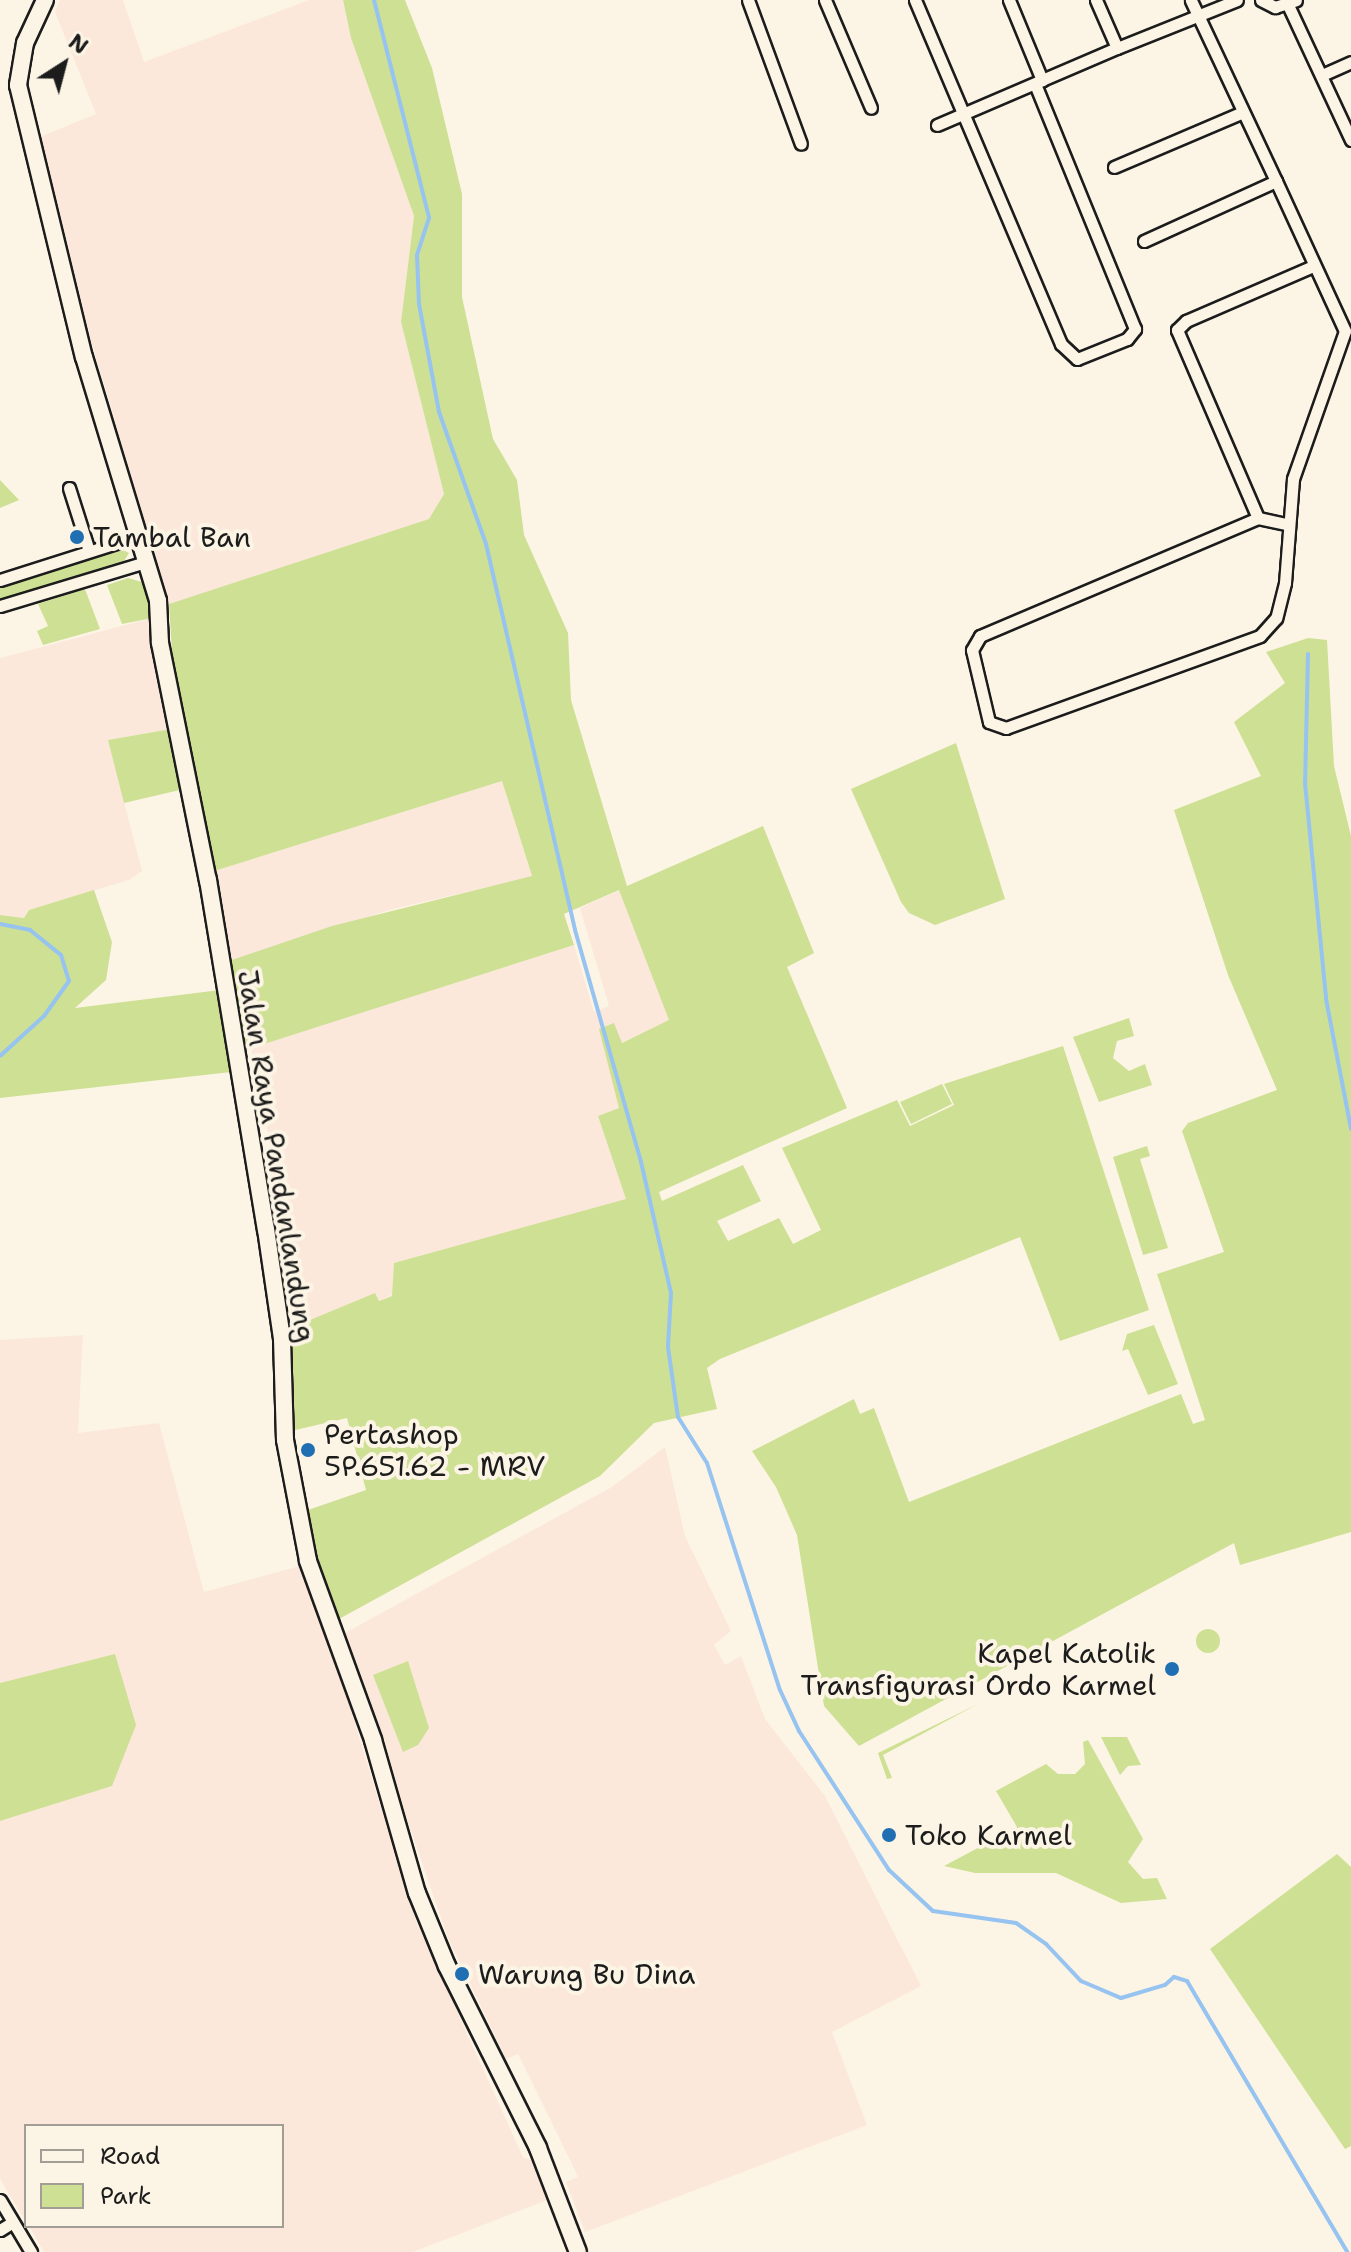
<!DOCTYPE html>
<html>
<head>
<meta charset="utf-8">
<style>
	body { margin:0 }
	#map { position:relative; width:1351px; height:2252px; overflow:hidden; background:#fcf5e5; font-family:"Shantell Sans",sans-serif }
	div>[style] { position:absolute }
	.built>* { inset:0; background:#fbe8db }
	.green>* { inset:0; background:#cee094 }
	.round { border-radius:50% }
	.stream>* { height:4px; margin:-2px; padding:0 2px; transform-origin:2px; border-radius:2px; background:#96c3f0 }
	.roads { filter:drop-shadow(2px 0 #1c1c1c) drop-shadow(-2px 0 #1c1c1c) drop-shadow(0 2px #1c1c1c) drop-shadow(0 -2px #1c1c1c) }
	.street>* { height:11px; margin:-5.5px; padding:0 5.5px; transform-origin:5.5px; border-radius:5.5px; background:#fcf5e5 }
	.secondary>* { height:16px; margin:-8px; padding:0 8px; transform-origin:8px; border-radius:8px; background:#fcf5e5 }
	.dots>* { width:22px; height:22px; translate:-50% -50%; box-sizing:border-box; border:4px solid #fcf5e5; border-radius:50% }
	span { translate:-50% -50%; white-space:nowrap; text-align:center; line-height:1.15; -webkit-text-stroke:8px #fcf5e5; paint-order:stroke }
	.poi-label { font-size:28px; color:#1c1c1c }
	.left { translate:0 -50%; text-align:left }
	.right { translate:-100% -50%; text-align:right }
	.street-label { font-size:28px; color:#1c1c1c }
	.legend { position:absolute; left:24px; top:2124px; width:260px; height:104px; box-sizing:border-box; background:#fcf5e5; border:2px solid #a29e95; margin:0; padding:10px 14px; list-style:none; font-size:24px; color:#1c1c1c }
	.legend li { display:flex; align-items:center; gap:16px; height:40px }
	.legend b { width:40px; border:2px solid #a29e95 }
	.north { position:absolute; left:24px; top:24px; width:80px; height:80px; -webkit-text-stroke:6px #fcf5e5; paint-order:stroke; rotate:36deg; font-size:22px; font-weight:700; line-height:32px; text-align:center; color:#1c1c1c }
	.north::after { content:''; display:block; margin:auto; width:28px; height:36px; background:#1c1c1c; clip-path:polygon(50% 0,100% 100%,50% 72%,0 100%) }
</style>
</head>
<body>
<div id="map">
	<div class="built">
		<div style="clip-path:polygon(60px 0,123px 0,144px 62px,309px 0,343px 0,351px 38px,414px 216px,401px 322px,444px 494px,430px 519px,169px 604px,92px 344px,40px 137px,96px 114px,55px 12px)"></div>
		<div style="clip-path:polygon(152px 618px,171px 729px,108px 740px,142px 871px,129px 880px,29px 910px,24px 918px,0 915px,0 658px)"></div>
		<div style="clip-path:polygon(502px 781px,532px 877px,393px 909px,226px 962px,211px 872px)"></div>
		<div style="clip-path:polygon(763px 826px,717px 999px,621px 1043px,614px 1023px,619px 1108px,598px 1116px,627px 1199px,395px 1263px,392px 1295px,378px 1301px,375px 1293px,306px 1322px,251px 1048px,574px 945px,594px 1012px,609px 1006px,580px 908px)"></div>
		<div style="clip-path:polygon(83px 1335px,78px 1433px,159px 1423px,204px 1592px,300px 1566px,336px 1662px,416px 1921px,523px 2157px,536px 2162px,550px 2199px,413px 2252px,44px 2252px,29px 2226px,282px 2226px,282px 2126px,26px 2126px,26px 2222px,0 2179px,0 1821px,112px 1786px,115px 1655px,0 1683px,0 1340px)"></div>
		<div style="clip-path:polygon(665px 1447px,685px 1536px,731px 1631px,714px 1645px,725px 1665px,741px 1656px,765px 1719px,825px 1796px,921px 1986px,832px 2032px,867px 2125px,585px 2232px,566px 2182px,578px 2177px,571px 2162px,518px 2054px,506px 2059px,448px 1938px,343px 1634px,612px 1487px)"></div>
	</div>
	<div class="green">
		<div style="clip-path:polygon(343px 0,405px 0,432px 68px,462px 194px,462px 297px,493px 439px,517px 480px,524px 535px,568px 633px,571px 700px,627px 886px,763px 826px,814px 953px,787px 967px,847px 1108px,659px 1192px,662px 1201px,743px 1165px,761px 1201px,717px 1221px,728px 1241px,779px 1218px,793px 1244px,821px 1230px,782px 1148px,897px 1100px,910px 1126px,954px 1105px,944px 1084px,1063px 1046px,1149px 1310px,1060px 1341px,1020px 1237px,720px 1359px,707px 1368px,717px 1409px,654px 1423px,600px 1476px,339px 1619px,321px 1577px,305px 1511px,366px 1490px,347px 1418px,291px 1431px,290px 1345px,301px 1343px,298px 1325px,375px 1293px,379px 1301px,392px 1296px,394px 1263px,626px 1199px,598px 1116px,619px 1108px,599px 1029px,614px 1023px,622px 1043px,669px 1020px,619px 890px,564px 914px,574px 945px,245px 1050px,226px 962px,332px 926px,532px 876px,502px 781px,211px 872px,173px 668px,169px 604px,429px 519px,444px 494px,401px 322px,414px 216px,351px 38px)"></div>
		<div style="clip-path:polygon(0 480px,19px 500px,0 508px)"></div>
		<div style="clip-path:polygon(123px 550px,129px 553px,124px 561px,0 599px,0 587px)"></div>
		<div style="clip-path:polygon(128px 578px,145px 583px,152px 618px,122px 624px,107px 585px)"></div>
		<div style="clip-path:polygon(85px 589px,100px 629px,43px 645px,37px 631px,48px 626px,38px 604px)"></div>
		<div style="clip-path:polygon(1308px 638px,1327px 640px,1334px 766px,1351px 836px,1351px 1532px,1240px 1565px,1234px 1543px,859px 1746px,824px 1706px,797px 1535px,776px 1487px,752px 1451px,854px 1399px,860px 1414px,874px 1408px,909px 1502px,1181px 1394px,1193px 1424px,1205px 1420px,1157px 1274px,1224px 1252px,1182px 1131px,1188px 1123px,1277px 1090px,1228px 975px,1174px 810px,1261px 776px,1234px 722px,1285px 683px,1266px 652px)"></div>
		<div style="clip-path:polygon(171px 729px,184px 789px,124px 803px,108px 740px)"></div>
		<div style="clip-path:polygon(956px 743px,1005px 899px,935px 925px,909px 913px,901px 902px,851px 789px)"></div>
		<div style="clip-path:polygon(94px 890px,112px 942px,106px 980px,75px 1008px,220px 990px,231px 1072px,0 1098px,0 915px,24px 918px,29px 910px)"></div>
		<div style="clip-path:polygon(1129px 1018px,1134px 1036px,1117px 1041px,1113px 1058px,1129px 1071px,1145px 1064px,1152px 1085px,1099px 1102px,1073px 1037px)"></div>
		<div style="clip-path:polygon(942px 1084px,952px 1104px,911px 1124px,900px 1102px)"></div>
		<div style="clip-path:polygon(1147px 1146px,1150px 1156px,1140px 1159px,1168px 1248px,1143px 1255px,1113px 1157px)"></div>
		<div style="clip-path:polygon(1154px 1325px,1178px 1384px,1148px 1395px,1128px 1349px,1122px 1351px,1127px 1334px)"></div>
		<div class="round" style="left:1196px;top:1629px;width:24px;height:24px"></div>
		<div style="clip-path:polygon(115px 1654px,136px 1725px,112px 1786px,0 1821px,0 1683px)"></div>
		<div style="clip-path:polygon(408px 1661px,429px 1728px,418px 1745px,403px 1752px,373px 1675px)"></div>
		<div style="clip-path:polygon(978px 1704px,883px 1755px,892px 1778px,887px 1779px,878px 1753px)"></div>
		<div style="clip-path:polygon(1101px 1737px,1127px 1737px,1141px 1765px,1128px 1766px,1120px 1775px)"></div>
		<div style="clip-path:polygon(1088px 1740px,1143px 1839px,1128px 1862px,1143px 1879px,1157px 1878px,1167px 1899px,1121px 1903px,1056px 1873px,975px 1873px,944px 1866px,1017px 1827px,996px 1791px,1046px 1764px,1058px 1774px,1075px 1774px,1085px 1764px,1083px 1742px)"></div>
		<div style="clip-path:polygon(1337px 1854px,1351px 1867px,1351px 2146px,1345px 2149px,1210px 1949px)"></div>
	</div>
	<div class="stream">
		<div style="left:374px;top:0;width:225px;rotate:75.8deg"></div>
		<div style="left:429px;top:218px;width:39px;rotate:108deg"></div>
		<div style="left:417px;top:255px;width:49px;rotate:87.7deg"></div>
		<div style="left:419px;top:304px;width:110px;rotate:79.5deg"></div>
		<div style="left:439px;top:412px;width:140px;rotate:70.4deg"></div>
		<div style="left:486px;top:544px;width:396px;rotate:77deg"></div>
		<div style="left:575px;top:930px;width:241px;rotate:74.1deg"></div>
		<div style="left:641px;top:1162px;width:134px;rotate:77.1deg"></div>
		<div style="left:671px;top:1293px;width:54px;rotate:93.2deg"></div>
		<div style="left:668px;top:1347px;width:71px;rotate:81.9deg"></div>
		<div style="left:678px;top:1417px;width:54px;rotate:57.8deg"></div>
		<div style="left:707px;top:1463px;width:238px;rotate:72.2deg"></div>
		<div style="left:780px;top:1690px;width:45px;rotate:65.1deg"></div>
		<div style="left:799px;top:1731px;width:166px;rotate:57.1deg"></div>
		<div style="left:889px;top:1870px;width:60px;rotate:43deg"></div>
		<div style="left:933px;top:1911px;width:84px;rotate:8.2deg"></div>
		<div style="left:1016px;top:1923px;width:37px;rotate:35deg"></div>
		<div style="left:1046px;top:1944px;width:51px;rotate:46.6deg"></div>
		<div style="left:1081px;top:1981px;width:43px;rotate:23deg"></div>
		<div style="left:1121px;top:1998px;width:46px;rotate:-16.5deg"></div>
		<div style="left:1165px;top:1985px;width:12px;rotate:-42deg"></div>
		<div style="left:1174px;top:1977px;width:14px;rotate:17deg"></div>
		<div style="left:1187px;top:1981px;width:315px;rotate:59.4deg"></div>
		<div style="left:1308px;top:654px;width:129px;rotate:91.3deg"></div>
		<div style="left:1305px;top:783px;width:217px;rotate:84.4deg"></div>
		<div style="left:1326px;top:999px;width:132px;rotate:79.1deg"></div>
		<div style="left:0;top:924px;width:31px;rotate:11deg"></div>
		<div style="left:30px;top:930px;width:40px;rotate:39deg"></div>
		<div style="left:61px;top:955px;width:27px;rotate:73deg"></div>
		<div style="left:69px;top:981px;width:43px;rotate:125.5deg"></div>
		<div style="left:44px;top:1016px;width:59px;rotate:137.7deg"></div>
	</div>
	<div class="roads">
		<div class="street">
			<div style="left:748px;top:0;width:153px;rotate:69.8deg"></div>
			<div style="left:825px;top:0;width:117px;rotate:66.9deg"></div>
			<div style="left:915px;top:0;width:374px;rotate:67deg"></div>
			<div style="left:1061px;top:344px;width:22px;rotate:43deg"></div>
			<div style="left:1077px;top:359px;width:54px;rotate:-21.8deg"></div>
			<div style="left:1127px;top:339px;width:13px;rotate:-51deg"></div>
			<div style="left:1135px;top:329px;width:265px;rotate:-112.2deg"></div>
			<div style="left:1009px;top:0;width:87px;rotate:67.6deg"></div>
			<div style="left:1096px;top:0;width:52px;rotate:66.4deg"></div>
			<div style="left:1117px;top:48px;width:129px;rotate:-21.8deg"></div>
			<div style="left:1261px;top:0;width:16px;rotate:27deg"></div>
			<div style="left:1275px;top:7px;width:22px;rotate:-18deg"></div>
			<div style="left:1288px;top:5px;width:149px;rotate:65deg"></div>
			<div style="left:1322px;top:75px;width:32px;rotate:-24deg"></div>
			<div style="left:937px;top:125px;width:196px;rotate:-23.2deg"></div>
			<div style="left:1114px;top:167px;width:140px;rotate:-23.1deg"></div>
			<div style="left:1276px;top:181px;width:165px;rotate:65.3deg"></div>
			<div style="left:1345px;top:331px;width:157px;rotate:109.4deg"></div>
			<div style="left:1293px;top:479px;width:104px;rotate:94.4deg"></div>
			<div style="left:1285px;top:583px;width:36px;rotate:104deg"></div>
			<div style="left:1276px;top:618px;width:24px;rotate:132deg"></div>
			<div style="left:1260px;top:636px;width:270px;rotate:160.1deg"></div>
			<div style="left:1006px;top:728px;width:18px;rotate:-161deg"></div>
			<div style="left:989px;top:722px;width:74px;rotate:-103.3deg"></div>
			<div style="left:972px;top:650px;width:16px;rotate:-60deg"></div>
			<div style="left:980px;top:636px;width:302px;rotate:-23deg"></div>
			<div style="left:1258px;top:518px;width:29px;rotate:12deg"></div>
			<div style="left:1144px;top:241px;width:145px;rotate:-24.4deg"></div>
			<div style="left:1276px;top:181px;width:200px;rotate:-115.2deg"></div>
			<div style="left:69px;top:488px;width:66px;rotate:72.4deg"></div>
			<div style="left:1258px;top:518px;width:205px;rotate:-113.3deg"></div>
			<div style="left:1177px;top:330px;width:13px;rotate:-45deg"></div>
			<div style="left:1186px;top:321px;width:136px;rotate:-23.4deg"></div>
			<div style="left:0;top:580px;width:146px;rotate:-17.6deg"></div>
			<div style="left:0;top:606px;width:152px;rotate:-16.8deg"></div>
			<div style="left:0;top:2200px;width:61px;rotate:59.2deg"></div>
			<div style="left:0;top:2230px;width:15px;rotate:-32deg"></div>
		</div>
		<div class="secondary">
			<div style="left:45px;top:0;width:47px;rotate:114.9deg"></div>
			<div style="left:25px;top:43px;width:43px;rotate:99.5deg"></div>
			<div style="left:18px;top:85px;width:280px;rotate:76.4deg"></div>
			<div style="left:84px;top:357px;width:255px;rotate:73.1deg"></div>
			<div style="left:158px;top:601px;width:42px;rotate:87.3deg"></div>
			<div style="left:160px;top:643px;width:242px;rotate:78.6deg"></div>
			<div style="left:208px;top:880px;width:354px;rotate:80.6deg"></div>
			<div style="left:266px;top:1229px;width:111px;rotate:81.7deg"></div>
			<div style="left:282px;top:1339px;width:101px;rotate:88.3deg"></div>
			<div style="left:285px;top:1440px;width:123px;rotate:79.2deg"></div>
			<div style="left:308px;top:1561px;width:190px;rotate:70deg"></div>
			<div style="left:373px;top:1740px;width:159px;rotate:74deg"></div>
			<div style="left:417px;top:1893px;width:79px;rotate:67.7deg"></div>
			<div style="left:447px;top:1966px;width:203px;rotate:63.4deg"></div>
			<div style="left:538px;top:2148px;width:111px;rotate:69deg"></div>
		</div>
	</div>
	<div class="dots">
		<div style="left:77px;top:537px;background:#1f6fb2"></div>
		<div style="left:308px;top:1450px;background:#1f6fb2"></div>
		<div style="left:1172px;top:1669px;background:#1f6fb2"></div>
		<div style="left:889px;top:1835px;background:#1f6fb2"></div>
		<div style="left:462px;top:1974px;background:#1f6fb2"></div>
	</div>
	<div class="poi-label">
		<span class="left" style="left:93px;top:537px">Tambal Ban</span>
		<span class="left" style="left:324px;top:1450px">Pertashop<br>5P.651.62 - MRV</span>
		<span class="right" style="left:1156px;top:1669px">Kapel Katolik<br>Transfigurasi Ordo Karmel</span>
		<span class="left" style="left:905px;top:1835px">Toko Karmel</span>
		<span class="left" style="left:478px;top:1974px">Warung Bu Dina</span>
	</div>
	<div class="street-label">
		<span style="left:277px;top:1156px;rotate:81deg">Jalan Raya Pandanlandung</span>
	</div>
	<ul class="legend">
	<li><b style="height:10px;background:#fcf5e5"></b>Road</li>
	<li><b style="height:22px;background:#cee094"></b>Park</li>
	</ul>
	<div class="north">N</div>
</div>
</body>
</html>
